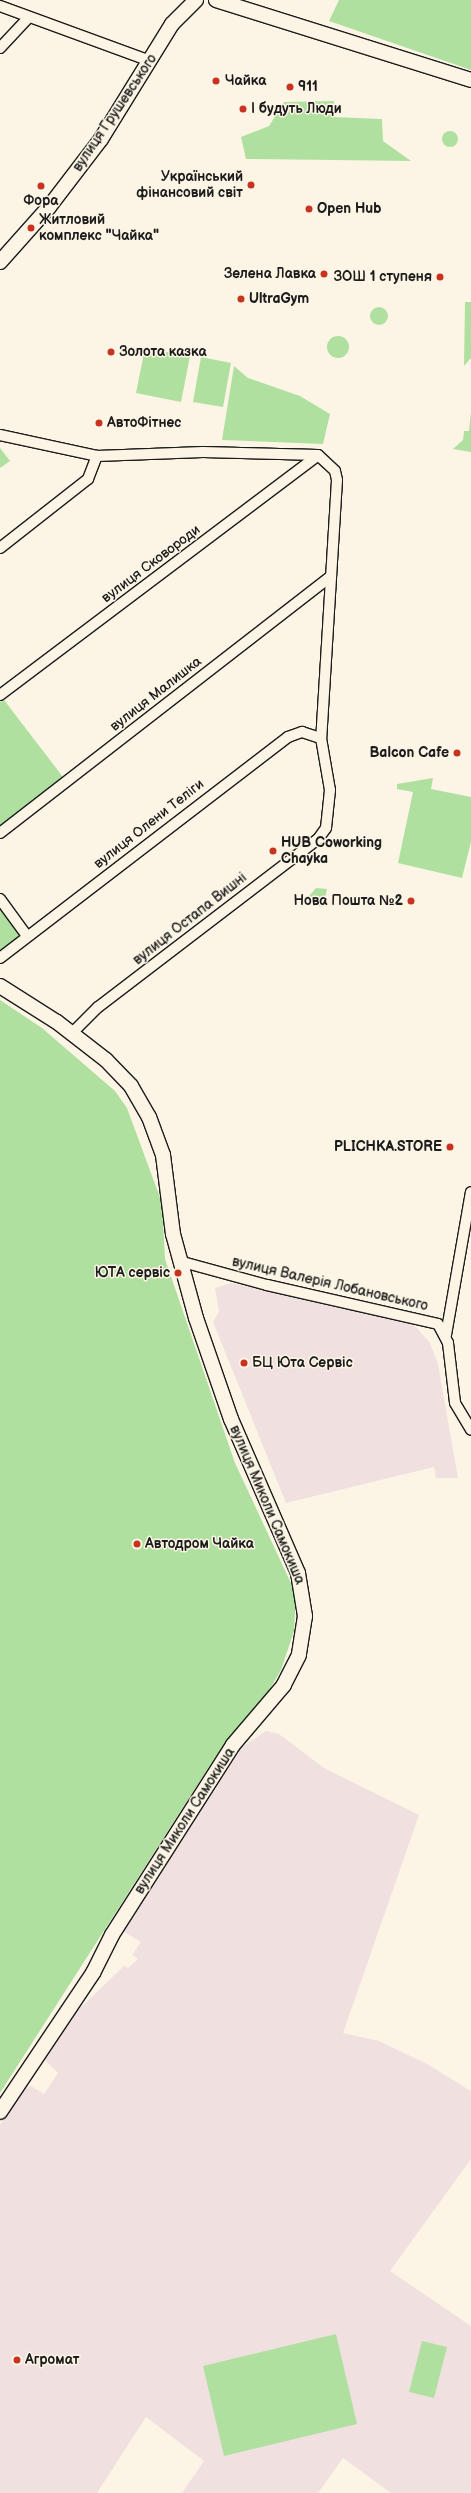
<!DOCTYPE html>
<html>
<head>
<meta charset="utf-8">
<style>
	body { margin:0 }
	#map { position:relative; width:471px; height:2493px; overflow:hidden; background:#fcf5e5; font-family:"Balsamiq Sans",sans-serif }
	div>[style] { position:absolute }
	.built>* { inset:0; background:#f1e0e0 }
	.green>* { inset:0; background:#afe0a0 }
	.round { border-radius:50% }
	.roads { filter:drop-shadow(1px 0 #1c1c1c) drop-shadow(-1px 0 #1c1c1c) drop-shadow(0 1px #1c1c1c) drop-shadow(0 -1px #1c1c1c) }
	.street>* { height:10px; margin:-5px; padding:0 5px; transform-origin:5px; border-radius:5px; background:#fcf5e5 }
	.secondary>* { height:14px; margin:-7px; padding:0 7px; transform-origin:7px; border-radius:7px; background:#fcf5e5 }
	.dots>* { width:11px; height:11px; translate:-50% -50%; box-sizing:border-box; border:2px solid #fcf5e5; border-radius:50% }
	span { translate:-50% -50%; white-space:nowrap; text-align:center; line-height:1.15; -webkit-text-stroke:3px #fcf5e5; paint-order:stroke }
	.poi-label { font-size:14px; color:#1c1c1c; font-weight:700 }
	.left { translate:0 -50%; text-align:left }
	.right { translate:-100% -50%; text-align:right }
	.street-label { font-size:14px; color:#1c1c1c }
</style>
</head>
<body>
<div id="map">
	<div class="built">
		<div style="clip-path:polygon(231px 1283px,407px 1320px,418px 1329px,430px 1343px,438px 1364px,458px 1478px,436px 1478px,434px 1467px,286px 1503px,213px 1322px,219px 1312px,215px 1288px)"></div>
		<div style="clip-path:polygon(266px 1731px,279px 1734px,324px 1768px,419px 1815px,343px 2033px,379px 2041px,427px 2064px,471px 2091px,471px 2159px,390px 2271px,471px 2326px,471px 2493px,391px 2493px,343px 2458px,318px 2493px,182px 2493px,204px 2461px,146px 2417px,97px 2493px,0 2493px,0 2125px,22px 2090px,31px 2086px,44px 2094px,58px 2073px,45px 2060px,77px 2011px,124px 1966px,128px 1968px,138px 1959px,132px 1955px,141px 1942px,121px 1930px,239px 1749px)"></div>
	</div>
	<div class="green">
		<div style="clip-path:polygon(339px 0,471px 0,471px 70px,329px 21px)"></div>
		<div style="clip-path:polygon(334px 101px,333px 117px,382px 119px,383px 141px,411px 161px,246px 159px,241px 137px,269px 126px,284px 102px)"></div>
		<div class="round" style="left:442px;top:131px;width:16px;height:16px"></div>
		<div style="clip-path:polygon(465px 302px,471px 302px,471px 358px,464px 366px)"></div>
		<div class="round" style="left:370px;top:307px;width:18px;height:18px"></div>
		<div class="round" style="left:327px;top:336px;width:22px;height:22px"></div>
		<div style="clip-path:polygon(145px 348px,190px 356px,181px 402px,136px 393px)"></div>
		<div style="clip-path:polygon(201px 357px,231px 363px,223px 407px,193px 402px)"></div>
		<div style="clip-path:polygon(234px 366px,248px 378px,300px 396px,330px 414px,323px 444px,222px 440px)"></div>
		<div style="clip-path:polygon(471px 412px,471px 452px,453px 449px,463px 440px,464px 431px,469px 431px)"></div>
		<div style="clip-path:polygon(0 448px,10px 461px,0 468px)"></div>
		<div style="clip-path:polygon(4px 700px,63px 777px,0 827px,0 702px)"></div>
		<div style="clip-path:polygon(433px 778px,431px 789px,471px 797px,471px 842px,462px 878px,398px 863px,413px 792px,397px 789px,397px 784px)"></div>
		<div style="clip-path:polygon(316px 888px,327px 889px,323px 907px,303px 903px)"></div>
		<div style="clip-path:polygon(0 905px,21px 932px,20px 939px,0 955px)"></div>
		<div style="clip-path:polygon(0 1000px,42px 1028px,115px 1091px,127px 1108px,162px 1203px,165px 1259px,235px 1463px,296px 1594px,294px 1631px,281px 1670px,264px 1699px,214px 1759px,0 2093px)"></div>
		<div style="clip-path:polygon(336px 2334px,357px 2424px,224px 2456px,203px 2366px)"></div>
		<div style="clip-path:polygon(422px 2341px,447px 2347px,434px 2398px,409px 2392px)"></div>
	</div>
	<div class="roads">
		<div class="street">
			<div style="left:0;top:6px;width:160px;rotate:20.1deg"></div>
			<div style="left:0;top:48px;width:42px;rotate:-46.9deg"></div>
			<div style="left:0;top:435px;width:99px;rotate:12.2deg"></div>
			<div style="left:97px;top:456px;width:106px;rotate:-2.2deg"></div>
			<div style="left:203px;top:452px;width:115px;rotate:1.5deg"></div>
			<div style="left:318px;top:455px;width:23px;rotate:43deg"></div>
			<div style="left:335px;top:471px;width:9px;rotate:77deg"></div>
			<div style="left:337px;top:480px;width:258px;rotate:93.5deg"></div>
			<div style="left:321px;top:738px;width:53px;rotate:80.2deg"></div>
			<div style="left:330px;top:790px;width:38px;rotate:96deg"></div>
			<div style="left:326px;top:828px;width:14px;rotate:126deg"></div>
			<div style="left:318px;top:839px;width:277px;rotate:142.6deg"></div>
			<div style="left:98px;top:1007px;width:37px;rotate:135deg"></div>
			<div style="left:0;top:548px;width:112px;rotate:-38.1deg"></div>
			<div style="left:88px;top:479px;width:25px;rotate:-69deg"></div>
			<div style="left:0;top:695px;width:398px;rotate:-37deg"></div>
			<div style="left:0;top:833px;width:418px;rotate:-37.8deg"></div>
			<div style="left:0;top:899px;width:46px;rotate:53.9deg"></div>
			<div style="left:0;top:958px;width:363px;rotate:-37.5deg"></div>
			<div style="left:288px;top:737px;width:15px;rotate:-20deg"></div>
			<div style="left:302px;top:732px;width:20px;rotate:18deg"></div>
			<div style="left:179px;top:1261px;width:91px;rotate:15.3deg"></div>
			<div style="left:267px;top:1285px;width:175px;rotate:12.8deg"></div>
			<div style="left:438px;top:1324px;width:21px;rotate:62deg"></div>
			<div style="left:448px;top:1343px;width:60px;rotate:83.3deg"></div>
			<div style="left:455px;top:1403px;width:31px;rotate:59deg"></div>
			<div style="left:446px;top:1335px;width:145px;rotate:-80.1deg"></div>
		</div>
		<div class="secondary">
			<div style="left:216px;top:0;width:267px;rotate:17.4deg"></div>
			<div style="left:0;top:262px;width:74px;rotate:-48.3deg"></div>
			<div style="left:49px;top:207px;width:86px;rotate:-52.6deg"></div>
			<div style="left:101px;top:139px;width:135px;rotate:-58.3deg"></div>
			<div style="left:172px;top:24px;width:34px;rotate:-45deg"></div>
			<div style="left:0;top:986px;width:67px;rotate:32.3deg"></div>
			<div style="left:57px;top:1022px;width:62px;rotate:37.8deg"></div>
			<div style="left:106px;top:1060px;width:36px;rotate:46deg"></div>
			<div style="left:131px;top:1086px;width:36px;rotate:60deg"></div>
			<div style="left:149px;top:1117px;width:40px;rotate:69.8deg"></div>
			<div style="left:163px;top:1155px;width:80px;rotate:82.8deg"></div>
			<div style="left:173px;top:1234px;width:87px;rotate:74.7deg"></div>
			<div style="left:196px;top:1318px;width:107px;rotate:70.9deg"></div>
			<div style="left:231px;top:1419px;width:168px;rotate:66.5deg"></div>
			<div style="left:298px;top:1573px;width:44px;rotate:80.8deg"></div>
			<div style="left:305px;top:1616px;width:39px;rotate:99deg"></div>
			<div style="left:299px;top:1655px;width:34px;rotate:117deg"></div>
			<div style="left:284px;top:1685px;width:79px;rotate:130.4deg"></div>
			<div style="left:233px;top:1745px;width:225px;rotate:122.5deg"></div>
			<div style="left:112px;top:1935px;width:42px;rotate:116.6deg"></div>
			<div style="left:93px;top:1973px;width:167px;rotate:123.8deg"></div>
		</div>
	</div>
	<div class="dots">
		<div style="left:216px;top:81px;background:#c8321e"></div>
		<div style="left:290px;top:87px;background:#c8321e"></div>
		<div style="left:243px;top:109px;background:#c8321e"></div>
		<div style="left:251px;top:185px;background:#c8321e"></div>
		<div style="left:41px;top:186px;background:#c8321e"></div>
		<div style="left:309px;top:209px;background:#c8321e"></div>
		<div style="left:31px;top:228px;background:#c8321e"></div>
		<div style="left:324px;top:274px;background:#c8321e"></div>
		<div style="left:440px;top:277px;background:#c8321e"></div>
		<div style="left:241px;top:299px;background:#c8321e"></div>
		<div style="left:111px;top:352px;background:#c8321e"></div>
		<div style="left:99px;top:423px;background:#c8321e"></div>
		<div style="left:457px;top:753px;background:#c8321e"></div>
		<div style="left:273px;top:851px;background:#c8321e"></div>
		<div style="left:411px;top:901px;background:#c8321e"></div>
		<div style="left:450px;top:1147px;background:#c8321e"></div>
		<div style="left:178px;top:1273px;background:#c8321e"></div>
		<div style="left:244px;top:1363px;background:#c8321e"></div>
		<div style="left:137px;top:1544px;background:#c8321e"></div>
		<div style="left:17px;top:2360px;background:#c8321e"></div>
	</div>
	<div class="poi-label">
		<span class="left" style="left:225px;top:81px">Чайка</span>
		<span class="left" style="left:298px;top:87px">911</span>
		<span class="left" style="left:251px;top:109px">І будуть Люди</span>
		<span class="right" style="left:243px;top:185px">Український<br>фінансовий світ</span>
		<span style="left:41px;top:201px">Фора</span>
		<span class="left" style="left:317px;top:209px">Open Hub</span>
		<span class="left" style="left:39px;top:228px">Житловий<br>комплекс "Чайка"</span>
		<span class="right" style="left:316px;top:274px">Зелена Лавка</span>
		<span class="right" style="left:432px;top:277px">ЗОШ 1 ступеня</span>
		<span class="left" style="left:249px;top:299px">UltraGym</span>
		<span class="left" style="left:119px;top:352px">Золота казка</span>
		<span class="left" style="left:107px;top:423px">АвтоФітнес</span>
		<span class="right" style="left:449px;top:753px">Balcon Cafe</span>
		<span class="left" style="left:281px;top:851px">HUB Coworking<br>Chayka</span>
		<span class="right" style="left:403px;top:901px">Нова Пошта №2</span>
		<span class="right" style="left:442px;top:1147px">PLICHKA.STORE</span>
		<span class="right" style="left:170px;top:1273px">ЮТА сервіс</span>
		<span class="left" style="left:252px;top:1363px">БЦ Юта Сервіс</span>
		<span class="left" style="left:145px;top:1544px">Автодром Чайка</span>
		<span class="left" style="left:25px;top:2360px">Агромат</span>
	</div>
	<div class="street-label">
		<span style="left:115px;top:113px;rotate:-56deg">вулиця Грушевського</span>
		<span style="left:151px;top:564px;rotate:-37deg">вулиця Сковороди</span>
		<span style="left:156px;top:694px;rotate:-38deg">вулиця Малишка</span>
		<span style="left:149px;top:824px;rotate:-38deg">вулиця Олени Теліги</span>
		<span style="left:190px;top:919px;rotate:-38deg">вулиця Остапа Вишні</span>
		<span style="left:330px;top:1284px;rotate:13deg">вулиця Валерія Лобановського</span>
		<span style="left:267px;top:1505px;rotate:67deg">вулиця Миколи Самокиша</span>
		<span style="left:185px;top:1821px;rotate:-57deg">вулиця Миколи Самокиша</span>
	</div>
</div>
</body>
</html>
